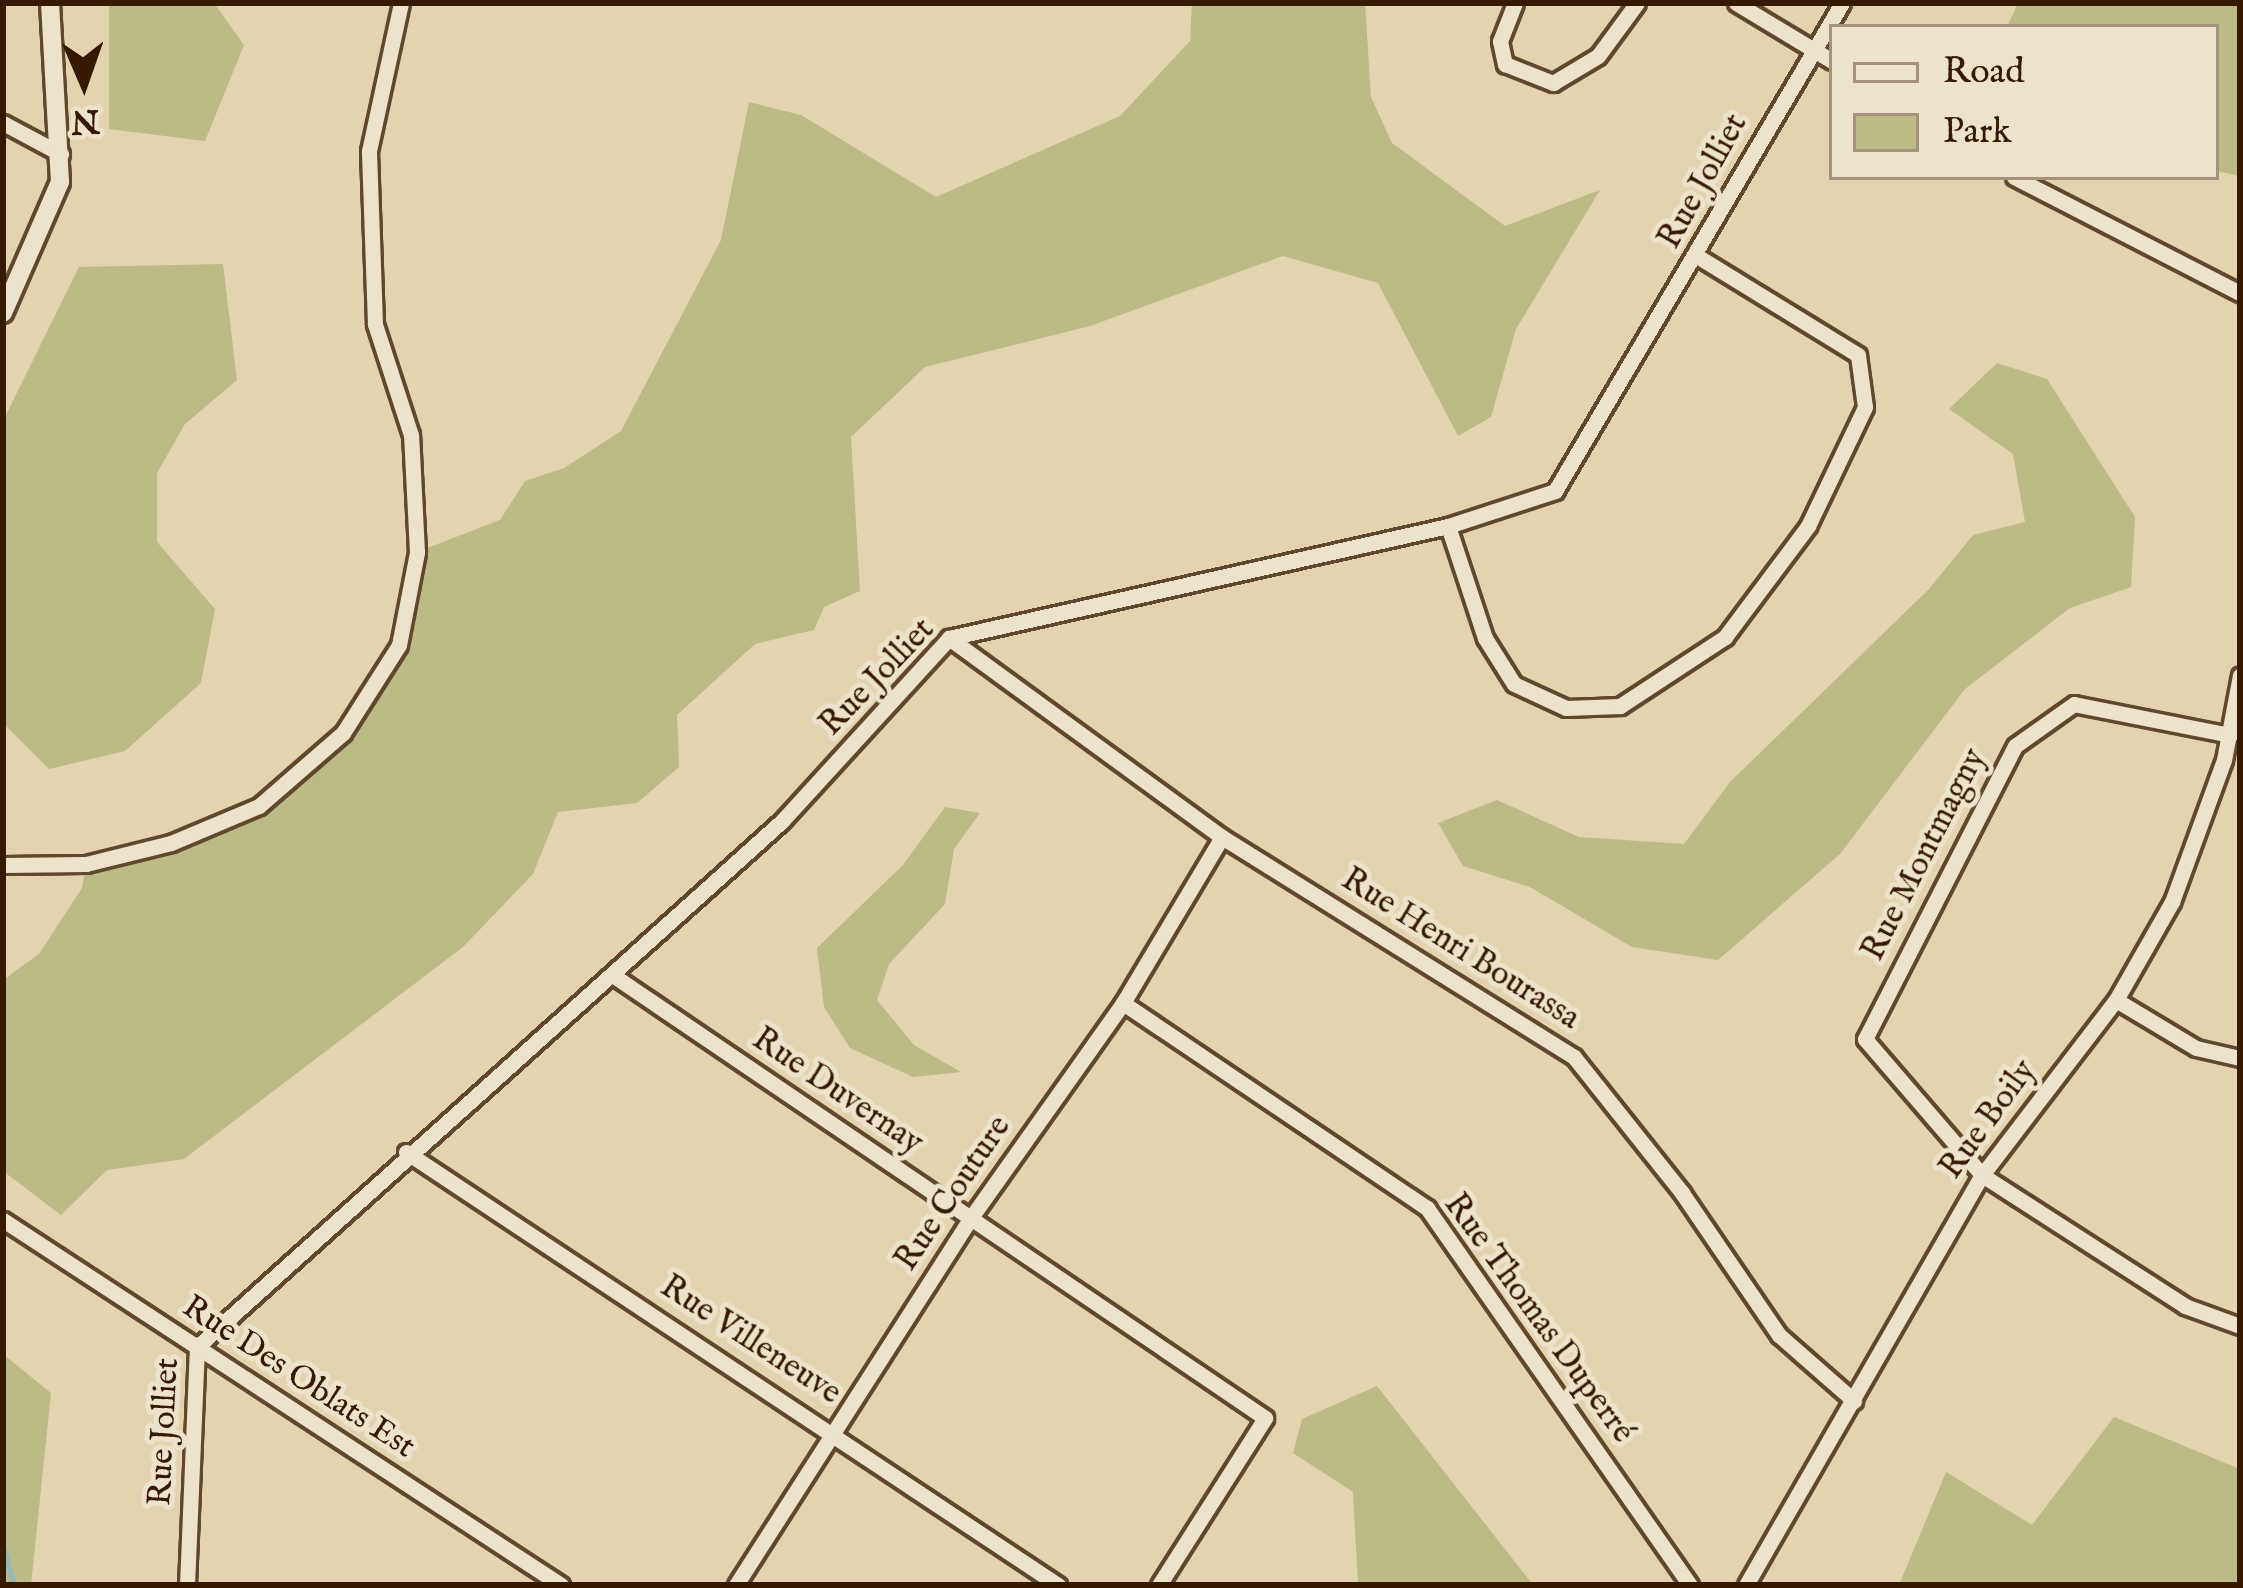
<!DOCTYPE html>
<html>
<head>
<meta charset="utf-8">
<style>
	body { margin:0 }
	#map { position:relative; width:2243px; height:1588px; overflow:hidden; background:#e3d3af; font-family:"IM FELL English",serif }
	div>[style] { position:absolute }
	.green>* { inset:0; background:#bcba85 }
	.stream>* { height:6px; margin:-3px; padding:0 3px; transform-origin:3px; border-radius:3px; background:#98b6b4 }
	.roads { filter:drop-shadow(3px 0 #61482c) drop-shadow(-3px 0 #61482c) drop-shadow(0 3px #61482c) drop-shadow(0 -3px #61482c) }
	.minor>* { height:15px; margin:-7.5px; padding:0 7.5px; transform-origin:7.5px; border-radius:7.5px; background:#ede2cb }
	.tertiary>* { height:18px; margin:-9px; padding:0 9px; transform-origin:9px; border-radius:9px; background:#ede2cb }
	span { translate:-50% -50%; white-space:nowrap; text-align:center; line-height:1.15; -webkit-text-stroke:10px #ede2cb; paint-order:stroke }
	.street-label { font-size:33px; color:#361901 }
	.frame { position:absolute; inset:0; border:6px solid #361901; pointer-events:none }
	.legend { position:absolute; left:1829px; top:24px; width:390px; height:156px; box-sizing:border-box; background:#ede2cb; border:3px solid #a4927a; margin:0; padding:15px 21px; list-style:none; font-size:36px; color:#361901 }
	.legend li { display:flex; align-items:center; gap:24px; height:60px }
	.legend b { width:60px; border:3px solid #a4927a }
	.north { position:absolute; left:24px; top:24px; width:120px; height:120px; -webkit-text-stroke:9px #ede2cb; paint-order:stroke; rotate:178deg; font-size:33px; font-weight:700; line-height:48px; text-align:center; color:#361901 }
	.north::after { content:''; display:block; margin:auto; width:42px; height:54px; background:#361901; clip-path:polygon(50% 0,100% 100%,50% 72%,0 100%) }
</style>
</head>
<body>
<div id="map">
	<div class="green">
		<div style="clip-path:polygon(109px 3px,214px 3px,244px 45px,205px 141px,109px 129px)"></div>
		<div style="clip-path:polygon(1192px 3px,1365px 3px,1371px 97px,1392px 143px,1505px 226px,1600px 190px,1516px 329px,1491px 417px,1458px 436px,1378px 283px,1283px 256px,1090px 326px,925px 367px,851px 437px,860px 591px,824px 607px,814px 630px,755px 644px,677px 715px,679px 767px,637px 803px,558px 812px,533px 874px,463px 947px,184px 1159px,107px 1170px,61px 1215px,3px 1171px,3px 980px,39px 954px,82px 888px,86px 864px,259px 806px,343px 733px,399px 645px,417px 552px,500px 520px,525px 481px,564px 468px,621px 431px,721px 240px,749px 102px,801px 115px,936px 197px,1120px 116px,1190px 41px)"></div>
		<div style="clip-path:polygon(2018px 3px,2240px 3px,2240px 176px,2216px 171px,2216px 27px,2007px 27px)"></div>
		<div style="clip-path:polygon(223px 264px,237px 380px,185px 424px,157px 473px,157px 542px,215px 609px,201px 683px,125px 751px,49px 769px,3px 723px,3px 421px,79px 267px)"></div>
		<div style="clip-path:polygon(1997px 363px,2047px 379px,2135px 517px,2131px 587px,2070px 608px,1965px 689px,1840px 854px,1718px 960px,1632px 947px,1530px 887px,1463px 866px,1438px 823px,1497px 800px,1579px 837px,1684px 844px,1730px 782px,1929px 589px,1973px 535px,2025px 522px,2013px 454px,1949px 409px)"></div>
		<div style="clip-path:polygon(945px 807px,980px 813px,954px 849px,945px 904px,889px 964px,877px 1000px,914px 1045px,961px 1072px,913px 1077px,850px 1048px,824px 1007px,817px 948px,903px 865px)"></div>
		<div style="clip-path:polygon(3px 1354px,51px 1393px,31px 1585px,3px 1585px)"></div>
		<div style="clip-path:polygon(1377px 1386px,1533px 1585px,1358px 1585px,1353px 1492px,1293px 1453px,1302px 1419px)"></div>
		<div style="clip-path:polygon(2114px 1417px,2240px 1469px,2240px 1585px,1899px 1585px,1946px 1472px,2032px 1525px)"></div>
	</div>
	<div class="stream">
		<div style="left:3px;top:1472px;width:9px;rotate:90deg"></div>
		<div style="left:3px;top:1545px;width:41px;rotate:74.6deg"></div>
	</div>
	<div class="roads">
		<div class="minor">
			<div style="left:1515px;top:3px;width:41px;rotate:111.5deg"></div>
			<div style="left:1500px;top:41px;width:24px;rotate:78deg"></div>
			<div style="left:1505px;top:64px;width:52px;rotate:21.6deg"></div>
			<div style="left:1553px;top:83px;width:52px;rotate:-31deg"></div>
			<div style="left:1598px;top:56px;width:66px;rotate:-53.7deg"></div>
			<div style="left:1736px;top:3px;width:112px;rotate:31.1deg"></div>
			<div style="left:3px;top:123px;width:66px;rotate:28.1deg"></div>
			<div style="left:2014px;top:177px;width:254px;rotate:27.2deg"></div>
			<div style="left:1448px;top:526px;width:118px;rotate:71.7deg"></div>
			<div style="left:1485px;top:638px;width:54px;rotate:57.8deg"></div>
			<div style="left:1514px;top:684px;width:57px;rotate:24.8deg"></div>
			<div style="left:1566px;top:708px;width:54px;rotate:-2.1deg"></div>
			<div style="left:1620px;top:706px;width:126px;rotate:-33.3deg"></div>
			<div style="left:1725px;top:637px;width:139px;rotate:-53.2deg"></div>
			<div style="left:1808px;top:526px;width:132px;rotate:-64.4deg"></div>
			<div style="left:1865px;top:407px;width:52px;rotate:-97.7deg"></div>
			<div style="left:1858px;top:355px;width:189px;rotate:-148.4deg"></div>
			<div style="left:949px;top:638px;width:338px;rotate:36.1deg"></div>
			<div style="left:1222px;top:837px;width:415px;rotate:32deg"></div>
			<div style="left:1574px;top:1057px;width:174px;rotate:51.5deg"></div>
			<div style="left:1682px;top:1193px;width:172px;rotate:55.7deg"></div>
			<div style="left:1779px;top:1335px;width:100px;rotate:41.3deg"></div>
			<div style="left:2230px;top:735px;width:159px;rotate:-168.8deg"></div>
			<div style="left:2074px;top:704px;width:72px;rotate:144.6deg"></div>
			<div style="left:2015px;top:746px;width:329px;rotate:117.1deg"></div>
			<div style="left:1865px;top:1039px;width:179px;rotate:49.3deg"></div>
			<div style="left:1982px;top:1175px;width:242px;rotate:32.8deg"></div>
			<div style="left:2185px;top:1306px;width:59px;rotate:20deg"></div>
			<div style="left:3px;top:865px;width:83px;rotate:-0.7deg"></div>
			<div style="left:86px;top:864px;width:88px;rotate:-13.9deg"></div>
			<div style="left:171px;top:843px;width:95px;rotate:-22.8deg"></div>
			<div style="left:259px;top:806px;width:111px;rotate:-41deg"></div>
			<div style="left:343px;top:733px;width:104px;rotate:-57.5deg"></div>
			<div style="left:399px;top:645px;width:95px;rotate:-79deg"></div>
			<div style="left:417px;top:552px;width:117px;rotate:-92.9deg"></div>
			<div style="left:411px;top:435px;width:117px;rotate:-108deg"></div>
			<div style="left:375px;top:324px;width:173px;rotate:-92deg"></div>
			<div style="left:369px;top:151px;width:151px;rotate:-77.8deg"></div>
			<div style="left:614px;top:976px;width:787px;rotate:34.17deg"></div>
			<div style="left:1265px;top:1418px;width:198px;rotate:122.4deg"></div>
			<div style="left:2116px;top:1000px;width:93px;rotate:31deg"></div>
			<div style="left:2196px;top:1048px;width:45px;rotate:12.8deg"></div>
			<div style="left:1123px;top:1003px;width:367px;rotate:34deg"></div>
			<div style="left:1427px;top:1208px;width:460px;rotate:55.1deg"></div>
			<div style="left:406px;top:1152px;width:783px;rotate:33.59deg"></div>
			<div style="left:3px;top:1220px;width:667px;rotate:33.19deg"></div>
			<div style="left:187px;top:1585px;width:238px;rotate:-87.6deg"></div>
			<div style="left:197px;top:1347px;width:787px;rotate:-41.96deg"></div>
			<div style="left:782px;top:821px;width:248px;rotate:-47.6deg"></div>
			<div style="left:949px;top:638px;width:511px;rotate:-12.65deg"></div>
			<div style="left:1448px;top:526px;width:113px;rotate:-18.1deg"></div>
			<div style="left:1555px;top:491px;width:566px;rotate:-59.54deg"></div>
			<div style="left:736px;top:1585px;width:434px;rotate:-57.4deg"></div>
			<div style="left:970px;top:1219px;width:265px;rotate:-54.7deg"></div>
			<div style="left:1123px;top:1003px;width:193px;rotate:-59.2deg"></div>
			<div style="left:1746px;top:1585px;width:473px;rotate:-60.1deg"></div>
			<div style="left:1982px;top:1175px;width:220px;rotate:-52.6deg"></div>
			<div style="left:2116px;top:1000px;width:113px;rotate:-60.3deg"></div>
			<div style="left:2172px;top:902px;width:151px;rotate:-69.9deg"></div>
			<div style="left:2224px;top:760px;width:86px;rotate:-79.3deg"></div>
		</div>
		<div class="tertiary">
			<div style="left:3px;top:313px;width:143px;rotate:-66.5deg"></div>
			<div style="left:60px;top:182px;width:179px;rotate:-93.2deg"></div>
		</div>
	</div>
	<div class="street-label">
		<span style="left:1704px;top:182px;rotate:-61deg">Rue Jolliet</span>
		<span style="left:878px;top:678px;rotate:-46deg">Rue Jolliet</span>
		<span style="left:1925px;top:855px;rotate:-63deg">Rue Montmagny</span>
		<span style="left:1460px;top:950px;rotate:32deg">Rue Henri Bourassa</span>
		<span style="left:837px;top:1092px;rotate:34deg">Rue Duvernay</span>
		<span style="left:1989px;top:1120px;rotate:-54deg">Rue Boily</span>
		<span style="left:954px;top:1194px;rotate:-56deg">Rue Couture</span>
		<span style="left:1538px;top:1319px;rotate:54deg">Rue Thomas Duperré</span>
		<span style="left:750px;top:1341px;rotate:33deg">Rue Villeneuve</span>
		<span style="left:298px;top:1378px;rotate:33deg">Rue Des Oblats Est</span>
		<span style="left:165px;top:1432px;rotate:-87deg">Rue Jolliet</span>
	</div>
	<div class="frame"></div>
	<ul class="legend">
	<li><b style="height:15px;background:#ede2cb"></b>Road</li>
	<li><b style="height:33px;background:#bcba85"></b>Park</li>
	</ul>
	<div class="north">N</div>
</div>
</body>
</html>
